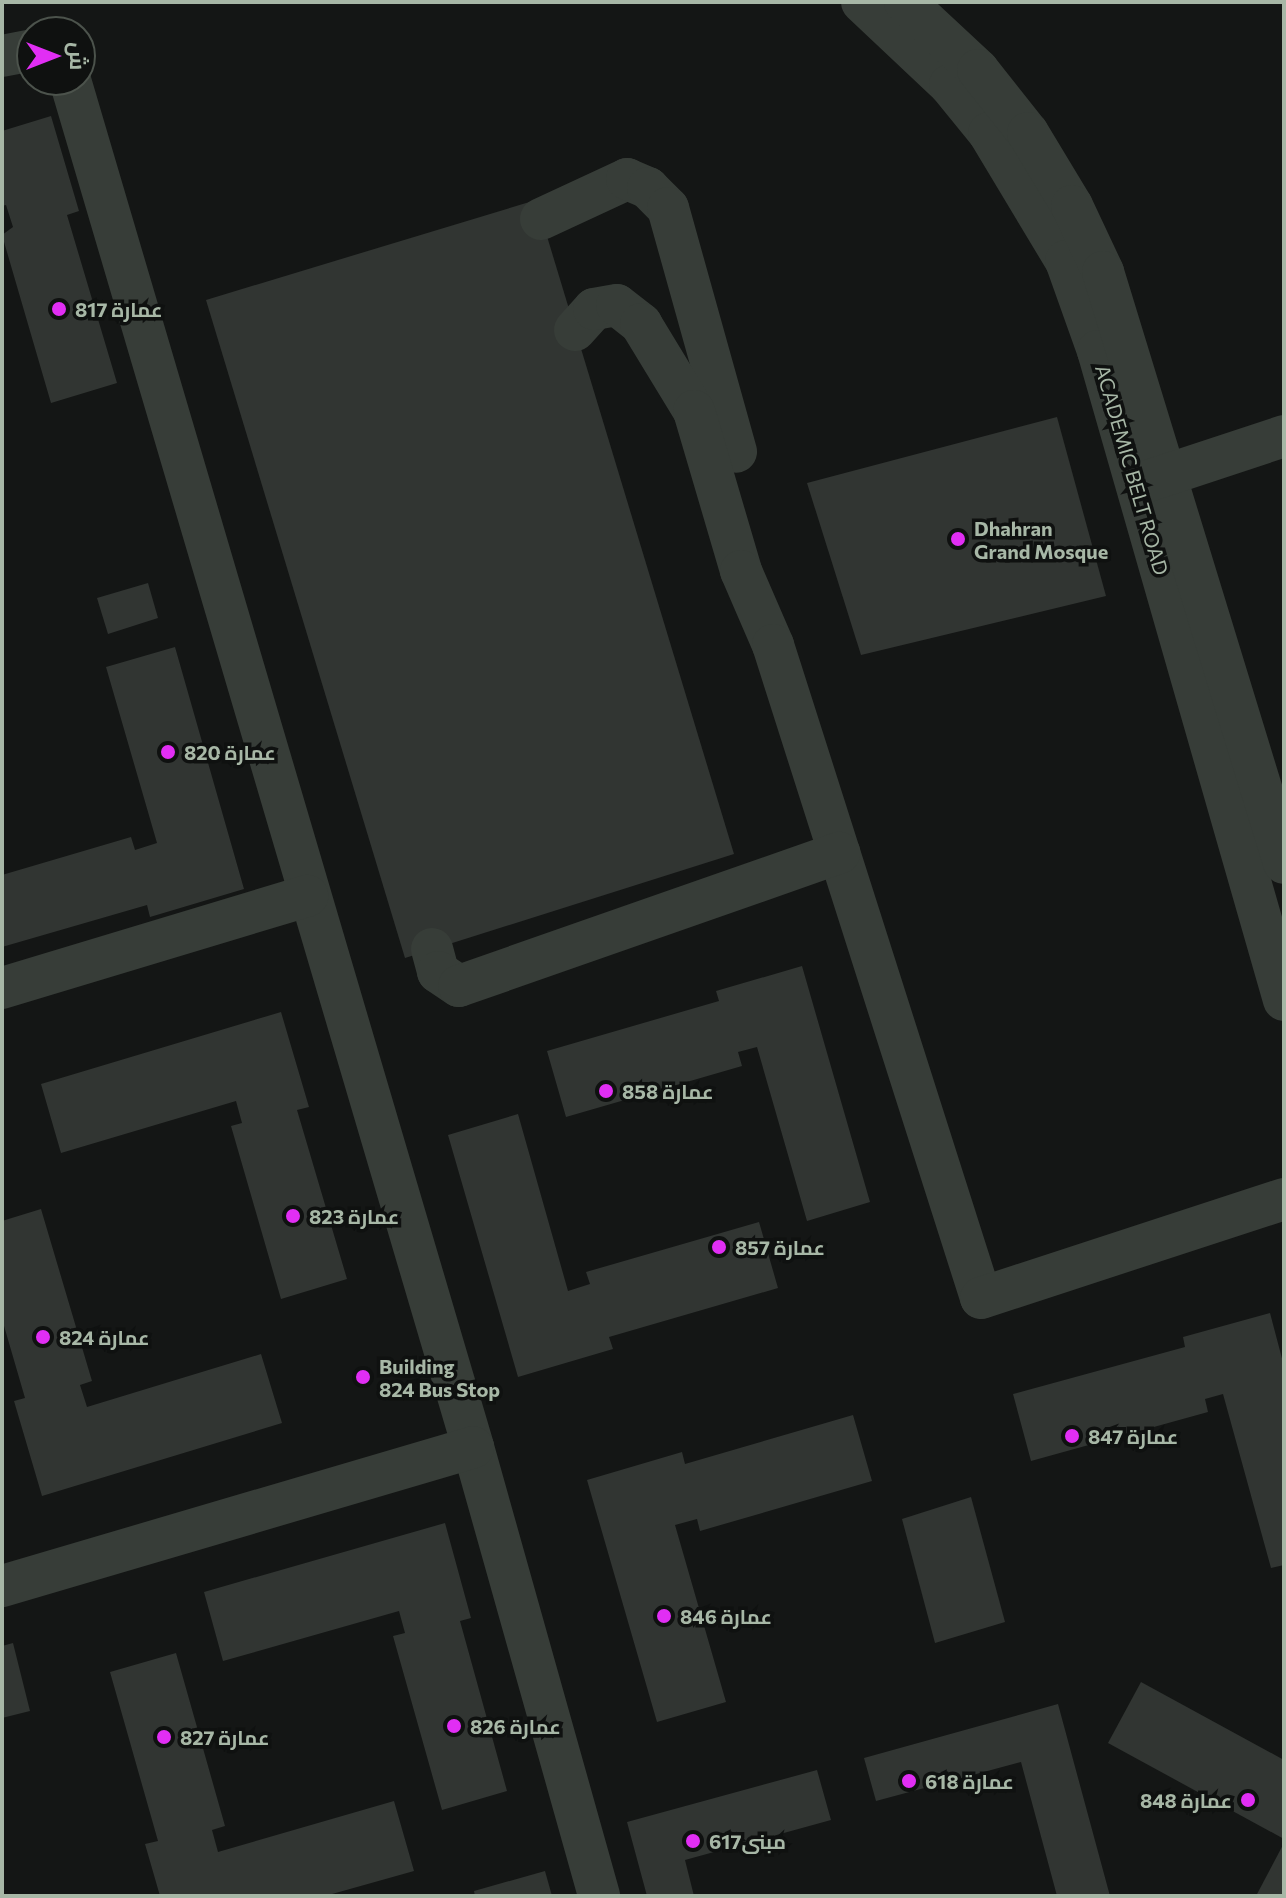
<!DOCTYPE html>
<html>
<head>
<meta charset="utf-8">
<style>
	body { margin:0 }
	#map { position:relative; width:1286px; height:1898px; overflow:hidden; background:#141615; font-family:Commissioner,Cairo,sans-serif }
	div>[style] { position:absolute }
	.building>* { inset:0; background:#313532 }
	.minor>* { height:42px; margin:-21px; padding:0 21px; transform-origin:21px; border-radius:21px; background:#373d38 }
	.dots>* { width:22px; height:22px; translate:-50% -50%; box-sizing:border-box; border:4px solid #0f1110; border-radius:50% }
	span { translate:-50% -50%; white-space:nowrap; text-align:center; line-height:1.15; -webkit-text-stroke:7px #0f1110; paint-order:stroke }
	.poi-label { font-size:20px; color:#a7b7a6; font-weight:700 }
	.left { translate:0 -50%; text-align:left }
	.right { translate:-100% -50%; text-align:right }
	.street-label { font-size:20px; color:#a7b7a6 }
	.frame { position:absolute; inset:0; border:4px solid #a7b7a6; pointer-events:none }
	.north { position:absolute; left:16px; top:16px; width:80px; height:80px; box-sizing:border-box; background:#0f1110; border:2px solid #4c534c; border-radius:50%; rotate:90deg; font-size:22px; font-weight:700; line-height:32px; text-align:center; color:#a7b7a6 }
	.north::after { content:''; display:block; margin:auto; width:28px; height:36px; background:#e12ef4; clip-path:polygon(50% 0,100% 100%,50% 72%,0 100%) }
</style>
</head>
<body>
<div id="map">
	<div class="building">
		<div style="clip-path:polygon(51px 116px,79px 211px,67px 215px,117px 383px,51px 403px,2px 235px,13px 227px,6px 205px,2px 206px,2px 131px)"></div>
		<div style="clip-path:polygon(536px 200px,734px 854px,405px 958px,206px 300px)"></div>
		<div style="clip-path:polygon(1057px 417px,1106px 596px,861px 655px,807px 483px)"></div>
		<div style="clip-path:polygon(148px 583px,158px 618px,108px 634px,97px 598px)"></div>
		<div style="clip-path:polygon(175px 647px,244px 889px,150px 917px,147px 905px,2px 947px,2px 875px,131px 837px,135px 850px,157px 843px,106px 667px)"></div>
		<div style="clip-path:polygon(802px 966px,870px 1202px,807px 1221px,757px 1047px,738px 1052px,742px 1066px,566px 1117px,547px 1051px,719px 1001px,716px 991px)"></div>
		<div style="clip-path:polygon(281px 1012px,309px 1107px,297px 1110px,347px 1279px,281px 1299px,231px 1126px,242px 1123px,236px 1101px,61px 1153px,41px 1084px)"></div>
		<div style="clip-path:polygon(518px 1114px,568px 1291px,590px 1284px,586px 1272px,759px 1222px,778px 1288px,609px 1337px,613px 1349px,518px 1377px,448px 1135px)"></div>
		<div style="clip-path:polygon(41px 1209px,92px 1381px,80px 1385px,87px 1407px,261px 1354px,282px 1423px,42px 1496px,14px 1401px,25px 1398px,2px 1319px,2px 1221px)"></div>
		<div style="clip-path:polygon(1270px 1313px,1284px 1366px,1284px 1565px,1271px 1568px,1223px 1394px,1205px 1399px,1208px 1412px,1031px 1461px,1013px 1394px,1185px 1347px,1183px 1337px)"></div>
		<div style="clip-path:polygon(853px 1415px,872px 1481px,700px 1531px,697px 1519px,675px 1525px,726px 1702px,657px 1722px,587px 1480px,682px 1452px,685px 1464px)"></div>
		<div style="clip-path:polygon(971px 1497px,1005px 1622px,935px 1643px,902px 1519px)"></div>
		<div style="clip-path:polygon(445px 1523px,471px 1618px,460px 1621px,507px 1791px,442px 1810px,393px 1636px,405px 1633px,399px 1611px,223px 1661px,204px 1592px)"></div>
		<div style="clip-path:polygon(13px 1643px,30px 1711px,2px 1718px,2px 1646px)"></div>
		<div style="clip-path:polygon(176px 1653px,225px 1826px,212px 1830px,218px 1852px,394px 1801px,414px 1871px,325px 1896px,160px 1896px,145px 1844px,158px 1841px,110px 1672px)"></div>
		<div style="clip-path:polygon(1141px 1682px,1284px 1760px,1284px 1839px,1108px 1743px)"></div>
		<div style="clip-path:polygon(1058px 1704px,1110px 1896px,1057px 1896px,1021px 1762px,876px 1801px,864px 1758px)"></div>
		<div style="clip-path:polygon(817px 1770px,831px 1820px,685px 1860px,694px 1896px,647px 1896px,627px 1822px)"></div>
		<div style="clip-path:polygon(1284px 1843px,1284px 1896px,1256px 1896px)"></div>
		<div style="clip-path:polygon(545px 1871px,552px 1896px,475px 1896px,474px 1891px)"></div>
	</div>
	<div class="minor">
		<div style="left:862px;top:2px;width:121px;rotate:43.3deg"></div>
		<div style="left:950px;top:85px;width:62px;rotate:50.9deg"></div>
		<div style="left:989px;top:133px;width:149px;rotate:59deg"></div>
		<div style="left:1066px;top:261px;width:96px;rotate:70.4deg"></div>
		<div style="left:1098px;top:351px;width:675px;rotate:74.01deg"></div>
		<div style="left:905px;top:2px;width:100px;rotate:43deg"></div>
		<div style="left:978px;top:70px;width:80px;rotate:51.6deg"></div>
		<div style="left:1028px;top:133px;width:85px;rotate:58.9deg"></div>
		<div style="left:1072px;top:206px;width:73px;rotate:64.8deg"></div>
		<div style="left:1103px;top:272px;width:618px;rotate:72.97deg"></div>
		<div style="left:2px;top:56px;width:31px;rotate:-11deg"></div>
		<div style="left:70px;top:80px;width:1425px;rotate:73.57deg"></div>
		<div style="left:473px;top:1447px;width:466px;rotate:74.3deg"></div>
		<div style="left:541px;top:219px;width:95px;rotate:-24.9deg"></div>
		<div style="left:627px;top:179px;width:23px;rotate:23deg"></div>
		<div style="left:648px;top:188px;width:28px;rotate:45deg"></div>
		<div style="left:668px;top:208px;width:253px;rotate:74.4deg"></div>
		<div style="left:575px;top:330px;width:28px;rotate:-48deg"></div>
		<div style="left:594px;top:309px;width:23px;rotate:-10deg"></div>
		<div style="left:617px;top:305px;width:31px;rotate:38deg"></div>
		<div style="left:641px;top:324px;width:102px;rotate:58.7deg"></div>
		<div style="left:694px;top:411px;width:167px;rotate:73.6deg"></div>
		<div style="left:741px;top:571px;width:81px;rotate:66.6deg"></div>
		<div style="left:773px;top:645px;width:685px;rotate:72.33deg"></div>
		<div style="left:981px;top:1298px;width:319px;rotate:-18.1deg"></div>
		<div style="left:1142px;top:483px;width:150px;rotate:-18.3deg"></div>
		<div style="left:432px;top:949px;width:24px;rotate:75deg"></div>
		<div style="left:438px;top:972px;width:25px;rotate:34deg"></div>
		<div style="left:459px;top:986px;width:403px;rotate:-19.3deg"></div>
		<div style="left:2px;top:988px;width:319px;rotate:-16.8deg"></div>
		<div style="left:2px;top:1586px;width:491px;rotate:-16.4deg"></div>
	</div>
	<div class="dots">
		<div style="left:59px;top:309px;background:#e12ef4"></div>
		<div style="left:958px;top:539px;background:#e12ef4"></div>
		<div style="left:168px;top:752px;background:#e12ef4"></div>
		<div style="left:606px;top:1091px;background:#e12ef4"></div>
		<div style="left:293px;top:1216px;background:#e12ef4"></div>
		<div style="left:719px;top:1247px;background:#e12ef4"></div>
		<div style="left:43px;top:1337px;background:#e12ef4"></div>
		<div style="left:363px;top:1377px;background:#e12ef4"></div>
		<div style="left:1072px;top:1436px;background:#e12ef4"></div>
		<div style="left:664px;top:1616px;background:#e12ef4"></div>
		<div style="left:454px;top:1726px;background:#e12ef4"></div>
		<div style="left:164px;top:1737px;background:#e12ef4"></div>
		<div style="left:909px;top:1781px;background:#e12ef4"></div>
		<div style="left:1248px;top:1800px;background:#e12ef4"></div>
		<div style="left:693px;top:1841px;background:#e12ef4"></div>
	</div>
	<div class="poi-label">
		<span class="left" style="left:75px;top:309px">عمارة 817</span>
		<span class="left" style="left:974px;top:540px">Dhahran<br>Grand Mosque</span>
		<span class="left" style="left:184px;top:752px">عمارة 820</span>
		<span class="left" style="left:622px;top:1091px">عمارة 858</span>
		<span class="left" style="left:309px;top:1216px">عمارة 823</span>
		<span class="left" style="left:735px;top:1247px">عمارة 857</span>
		<span class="left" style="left:59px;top:1337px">عمارة 824</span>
		<span class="left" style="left:379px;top:1378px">Building<br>824 Bus Stop</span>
		<span class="left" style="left:1088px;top:1436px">عمارة 847</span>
		<span class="left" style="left:680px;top:1616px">عمارة 846</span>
		<span class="left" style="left:470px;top:1726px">عمارة 826</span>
		<span class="left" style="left:180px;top:1737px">عمارة 827</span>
		<span class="left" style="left:925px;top:1781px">عمارة 618</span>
		<span class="right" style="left:1232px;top:1800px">عمارة 848</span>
		<span class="left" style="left:709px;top:1841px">مبنى617</span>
	</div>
	<div class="street-label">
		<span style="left:1132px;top:470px;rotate:74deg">ACADEMIC BELT ROAD</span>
	</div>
	<div class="frame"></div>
	<div class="north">ش</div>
</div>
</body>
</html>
